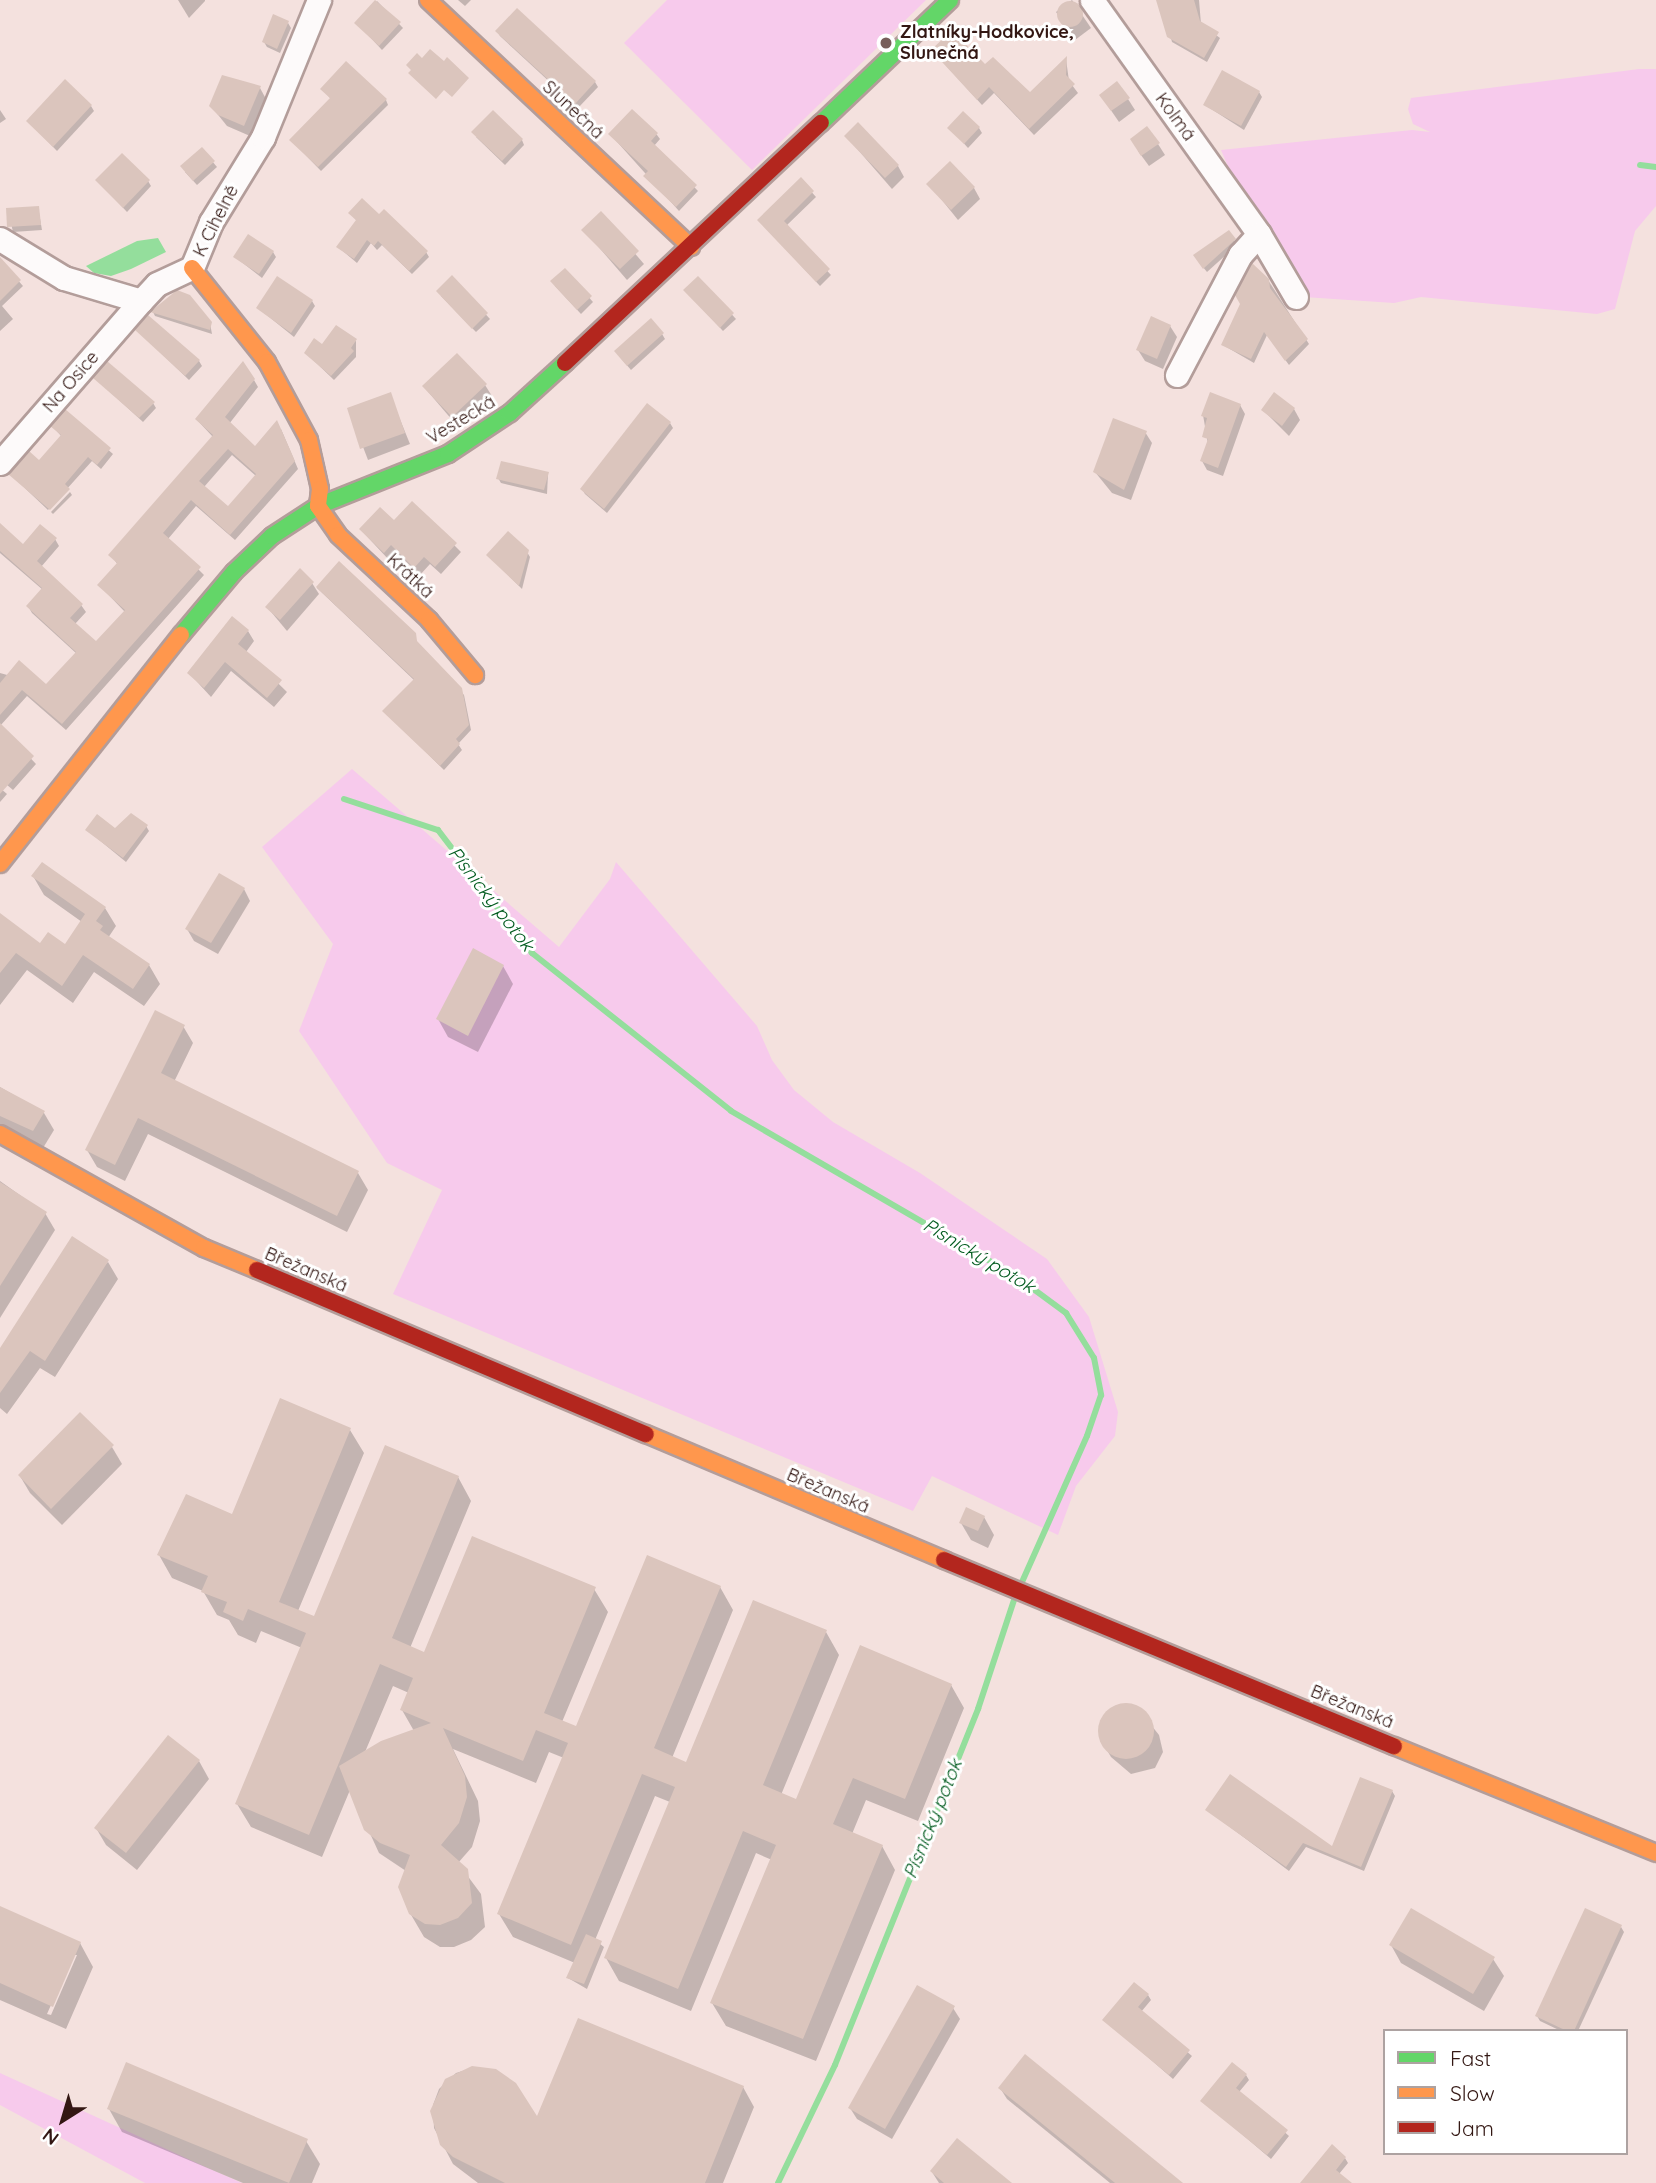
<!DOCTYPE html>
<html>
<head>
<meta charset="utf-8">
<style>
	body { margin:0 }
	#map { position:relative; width:1656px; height:2183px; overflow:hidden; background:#f4e1de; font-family:Quicksand,sans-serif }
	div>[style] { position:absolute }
	.green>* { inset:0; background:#f7caec }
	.water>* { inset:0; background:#94de9c }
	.shadow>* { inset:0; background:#0003 }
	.stream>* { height:6px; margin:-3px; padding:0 3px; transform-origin:3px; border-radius:3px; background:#94de9c }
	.building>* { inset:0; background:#dbc5bd }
	.round { border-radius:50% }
	.roads { filter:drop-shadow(2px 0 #b39d9a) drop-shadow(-2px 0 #b39d9a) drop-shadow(0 2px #b39d9a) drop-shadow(0 -2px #b39d9a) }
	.street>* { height:23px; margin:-11.5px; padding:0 11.5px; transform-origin:11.5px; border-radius:11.5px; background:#fdfafa }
	.fast>* { height:16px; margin:-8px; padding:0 8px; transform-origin:8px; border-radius:8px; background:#63d668 }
	.slow>* { height:16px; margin:-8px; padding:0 8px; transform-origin:8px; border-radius:8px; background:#ff974d }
	.jam>* { height:16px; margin:-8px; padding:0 8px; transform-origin:8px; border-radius:8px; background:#b3261e }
	.dots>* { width:19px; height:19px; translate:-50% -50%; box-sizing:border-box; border:4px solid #fff; border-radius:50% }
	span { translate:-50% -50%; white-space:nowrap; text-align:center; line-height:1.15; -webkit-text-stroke:6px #fff; paint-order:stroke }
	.poi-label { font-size:18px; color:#331713; font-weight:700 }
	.left { translate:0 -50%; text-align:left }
	.street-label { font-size:18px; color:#331713 }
	.water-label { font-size:19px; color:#035c20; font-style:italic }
	.legend { position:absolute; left:1383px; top:2029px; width:245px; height:126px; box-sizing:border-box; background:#fff; border:2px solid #ada2a1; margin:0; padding:9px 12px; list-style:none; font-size:21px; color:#331713 }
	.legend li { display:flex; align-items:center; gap:14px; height:35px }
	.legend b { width:35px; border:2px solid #ada2a1 }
	.north { position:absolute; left:28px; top:2085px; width:70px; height:70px; -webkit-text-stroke:5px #fff; paint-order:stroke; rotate:217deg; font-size:19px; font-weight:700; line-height:28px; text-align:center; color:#331713 }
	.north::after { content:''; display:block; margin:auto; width:24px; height:32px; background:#331713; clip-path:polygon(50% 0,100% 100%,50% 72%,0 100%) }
</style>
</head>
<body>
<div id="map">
	<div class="green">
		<div style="clip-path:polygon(667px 0,926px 0,752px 170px,624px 43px)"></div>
		<div style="clip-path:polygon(1639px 69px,1656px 69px,1656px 206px,1635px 231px,1615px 309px,1597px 314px,1421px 297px,1394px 303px,1304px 297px,1237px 188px,1221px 150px,1412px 130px,1430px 132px,1413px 124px,1408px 109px,1411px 98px)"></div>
		<div style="clip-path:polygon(352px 769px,559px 947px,610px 879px,616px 862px,757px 1026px,772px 1060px,794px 1090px,833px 1122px,920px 1173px,1047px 1259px,1089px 1317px,1118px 1412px,1115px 1436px,1076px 1486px,1058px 1535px,932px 1476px,913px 1511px,393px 1294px,442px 1190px,387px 1163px,299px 1031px,333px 944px,262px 847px)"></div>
		<div style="clip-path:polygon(0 2073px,210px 2169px,242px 2183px,145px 2183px,0 2105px)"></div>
	</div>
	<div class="water">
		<div style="clip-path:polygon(158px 238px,166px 252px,131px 269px,111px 276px,94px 273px,86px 266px,137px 241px)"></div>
	</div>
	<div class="shadow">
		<div style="clip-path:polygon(178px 0,205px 0,205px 1px,189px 18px)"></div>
		<div style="clip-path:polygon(458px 0,471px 0,465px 6px)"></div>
		<div style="clip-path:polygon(1072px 0,1091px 28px,1075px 40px,1056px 12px)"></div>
		<div style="clip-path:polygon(1161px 0,1199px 0,1201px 24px,1220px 38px,1207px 62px,1172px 42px)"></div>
		<div style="clip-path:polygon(377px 1px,403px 28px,382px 50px,357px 23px)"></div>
		<div style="clip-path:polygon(517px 11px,595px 82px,598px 87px,578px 108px,500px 36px,497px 31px)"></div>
		<div style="clip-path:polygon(288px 23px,291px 28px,280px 53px,267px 47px,264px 42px)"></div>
		<div style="clip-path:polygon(933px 51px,986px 67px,1030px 94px,1066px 59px,1069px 81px,1078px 93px,1034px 135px,994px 93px,982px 105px)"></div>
		<div style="clip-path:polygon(260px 88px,266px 99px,250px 136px,227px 126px,211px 106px)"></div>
		<div style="clip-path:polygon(322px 89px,386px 100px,388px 105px,321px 171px,291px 140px,331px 99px)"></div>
		<div style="clip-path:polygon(1259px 92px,1262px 97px,1244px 130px,1205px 105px)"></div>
		<div style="clip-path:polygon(1128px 99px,1135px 110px,1119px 122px,1108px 106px)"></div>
		<div style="clip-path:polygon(91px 106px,94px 111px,57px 151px,28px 121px)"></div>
		<div style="clip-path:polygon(0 110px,6px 119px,0 123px)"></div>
		<div style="clip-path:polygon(632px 111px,657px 135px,660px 139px,654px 146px,698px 191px,679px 211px,610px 134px)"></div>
		<div style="clip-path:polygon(950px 128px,979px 128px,982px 133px,968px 148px)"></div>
		<div style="clip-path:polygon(846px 136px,898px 166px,904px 177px,892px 189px)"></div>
		<div style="clip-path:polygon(476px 137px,522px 140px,524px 145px,505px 165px)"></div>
		<div style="clip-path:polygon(1158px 144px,1165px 155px,1149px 166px,1138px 151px)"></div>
		<div style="clip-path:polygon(202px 149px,217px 167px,197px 185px,185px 172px)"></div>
		<div style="clip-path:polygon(97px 180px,148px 181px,151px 186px,127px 212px)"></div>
		<div style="clip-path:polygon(801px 180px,816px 197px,786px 226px,831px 275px,820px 286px,759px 220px)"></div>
		<div style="clip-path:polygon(929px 184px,974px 188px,980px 199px,958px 220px)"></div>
		<div style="clip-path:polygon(38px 207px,42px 230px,13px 232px,8px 210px)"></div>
		<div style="clip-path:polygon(350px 213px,426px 252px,429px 257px,412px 274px,382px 245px,377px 250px,371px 243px,357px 263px,338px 247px,357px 221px)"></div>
		<div style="clip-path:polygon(601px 214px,644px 264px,627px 280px,584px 230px)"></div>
		<div style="clip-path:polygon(1229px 232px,1237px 245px,1207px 272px,1198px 261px)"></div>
		<div style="clip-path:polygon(273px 252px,276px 257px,262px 278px,235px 257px)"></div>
		<div style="clip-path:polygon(0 260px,23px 286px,2px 306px,13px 319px,0 331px)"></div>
		<div style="clip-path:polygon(565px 270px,593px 302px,581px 314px,555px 286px)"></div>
		<div style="clip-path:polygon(452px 278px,490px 319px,476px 332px,441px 296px)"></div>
		<div style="clip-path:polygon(698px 278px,736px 319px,723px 331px,685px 290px)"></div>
		<div style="clip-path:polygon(1268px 280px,1309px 344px,1289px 365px,1267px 335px,1254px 363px,1223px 345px,1242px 304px)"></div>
		<div style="clip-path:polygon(312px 301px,315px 306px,294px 337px,258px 308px)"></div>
		<div style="clip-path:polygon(153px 312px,210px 323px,212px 334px,155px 316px)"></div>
		<div style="clip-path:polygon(1170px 326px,1177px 337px,1163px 369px,1145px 361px,1138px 350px)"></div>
		<div style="clip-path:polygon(137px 330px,199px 361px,202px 366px,189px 380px)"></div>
		<div style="clip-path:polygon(662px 334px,665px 339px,631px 370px,619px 356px)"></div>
		<div style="clip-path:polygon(356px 341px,356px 357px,334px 380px,306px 353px)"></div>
		<div style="clip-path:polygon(95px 378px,153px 403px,156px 408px,143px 422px)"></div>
		<div style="clip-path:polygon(evenodd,254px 380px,258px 387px,229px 424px,255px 448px,281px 429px,298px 469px,235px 540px,196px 506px,168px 539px,204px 575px,66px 730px,27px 696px,0 726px,36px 764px,13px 790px,0 779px,0 673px,47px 686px,77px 654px,32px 613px,28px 606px,43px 590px,0 553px,0 526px,23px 546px,55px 539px,59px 546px,41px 567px,81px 605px,86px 612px,75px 624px,96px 643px,125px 612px,99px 585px,118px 565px,111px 555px,213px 437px,197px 420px,254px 380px,232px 455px,256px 476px,228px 508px,204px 487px,232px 455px)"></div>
		<div style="clip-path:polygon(485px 385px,492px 396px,459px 428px,424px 387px)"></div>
		<div style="clip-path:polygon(390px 395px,410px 444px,368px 460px,349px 410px)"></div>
		<div style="clip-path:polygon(1240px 405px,1245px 414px,1223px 476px,1207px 470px,1202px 461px,1208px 444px,1203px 415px)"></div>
		<div style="clip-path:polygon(1294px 409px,1300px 420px,1289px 436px,1263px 410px)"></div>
		<div style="clip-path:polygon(65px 412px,113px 454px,101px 469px,92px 461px,48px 510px,10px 474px,39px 463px,62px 437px,53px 427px)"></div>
		<div style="clip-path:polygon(670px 423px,673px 428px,607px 513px,585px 494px,582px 489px)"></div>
		<div style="clip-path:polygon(1145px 432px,1152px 443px,1131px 500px,1112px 493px,1095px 472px)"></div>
		<div style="clip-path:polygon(548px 474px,547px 494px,501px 483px,498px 478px)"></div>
		<div style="clip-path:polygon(70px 492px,72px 495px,53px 514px,51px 512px)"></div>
		<div style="clip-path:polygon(412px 503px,461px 552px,441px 574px,430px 564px,420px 575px,396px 552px,389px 560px,361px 530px,394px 523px)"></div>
		<div style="clip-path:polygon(527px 552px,530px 557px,522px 589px,488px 555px)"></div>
		<div style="clip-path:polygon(339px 564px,414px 634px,418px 645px,464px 695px,471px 730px,458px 744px,462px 750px,444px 770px,384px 711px,415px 681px,317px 588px)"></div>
		<div style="clip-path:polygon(312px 583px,319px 594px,287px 631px,267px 607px)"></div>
		<div style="clip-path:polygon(248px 631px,254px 641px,246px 652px,287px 692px,274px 707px,231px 671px,211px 697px,189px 673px)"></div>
		<div style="clip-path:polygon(0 788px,7px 794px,0 802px)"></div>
		<div style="clip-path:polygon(146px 826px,149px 831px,126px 862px,87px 830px)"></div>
		<div style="clip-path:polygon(33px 876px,105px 908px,116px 926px,108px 938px,149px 965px,160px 984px,144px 1006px,94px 972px,73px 1003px,27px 970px,0 1005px,0 915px,40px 945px,65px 946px,82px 922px,44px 895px)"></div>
		<div style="clip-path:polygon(244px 889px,250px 901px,218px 954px,194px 941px,187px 929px)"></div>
		<div style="clip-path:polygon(503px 966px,513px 984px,478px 1052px,448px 1037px,438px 1019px)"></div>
		<div style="clip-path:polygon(183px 1026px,193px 1043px,174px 1082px,358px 1173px,368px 1190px,347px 1232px,148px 1134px,125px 1181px,97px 1167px,87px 1150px)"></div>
		<div style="clip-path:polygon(0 1087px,44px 1113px,54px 1130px,43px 1148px,0 1129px)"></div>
		<div style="clip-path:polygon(0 1181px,45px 1213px,55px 1230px,0 1318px)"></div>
		<div style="clip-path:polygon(108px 1262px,118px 1279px,55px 1377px,40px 1368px,7px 1414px,0 1408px,0 1352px)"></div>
		<div style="clip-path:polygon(evenodd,350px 1430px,364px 1453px,298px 1611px,315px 1619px,458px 1477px,471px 1501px,410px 1648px,425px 1654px,594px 1589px,608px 1612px,562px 1722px,577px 1729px,720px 1587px,733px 1610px,672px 1758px,687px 1764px,826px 1632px,839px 1655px,781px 1795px,797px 1801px,951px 1685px,964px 1708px,918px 1821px,866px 1800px,852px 1834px,882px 1846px,895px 1870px,816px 2061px,726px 2026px,712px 2003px,772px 1860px,756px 1853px,691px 2011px,619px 1981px,606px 1958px,670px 1802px,655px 1796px,595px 1940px,604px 1947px,587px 1989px,568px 1978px,575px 1963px,513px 1937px,499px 1914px,564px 1758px,549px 1752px,536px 1783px,453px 1749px,478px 1801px,480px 1821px,472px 1847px,458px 1863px,481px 1894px,485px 1927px,471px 1940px,454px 1947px,440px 1947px,424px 1937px,410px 1913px,406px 1871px,379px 1853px,350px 1790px,322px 1857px,251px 1827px,237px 1804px,302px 1648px,261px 1631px,256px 1643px,238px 1635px,229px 1620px,217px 1615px,203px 1591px,172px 1578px,159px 1555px,233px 1516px,350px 1430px,393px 1686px,409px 1693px,402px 1710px,414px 1731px,365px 1752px,393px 1686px)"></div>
		<div style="clip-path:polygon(112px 1447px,122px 1464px,62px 1525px,30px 1493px,20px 1476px)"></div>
		<div style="clip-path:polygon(984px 1517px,994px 1535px,988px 1548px,971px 1540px,961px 1523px)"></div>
		<div style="clip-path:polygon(1136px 1706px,1159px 1735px,1163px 1752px,1155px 1768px,1131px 1774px,1111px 1757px,1101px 1740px,1101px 1723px,1111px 1709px)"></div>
		<div style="clip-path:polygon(199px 1761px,209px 1779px,137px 1870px,106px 1845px,96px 1828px)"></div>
		<div style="clip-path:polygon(1392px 1791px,1395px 1796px,1364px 1871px,1306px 1847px,1289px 1871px,1207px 1810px,1333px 1849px)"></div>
		<div style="clip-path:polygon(evenodd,0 1908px,80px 1943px,93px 1967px,66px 2029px,0 2000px,0 1908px,73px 1955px,77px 1955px,51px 2015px,47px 2014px,73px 1955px)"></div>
		<div style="clip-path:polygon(1621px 1927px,1624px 1932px,1578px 2031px,1561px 2031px,1540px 2021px,1537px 2016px)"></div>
		<div style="clip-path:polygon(1391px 1945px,1493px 1959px,1504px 1976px,1484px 2011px,1401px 1963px)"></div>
		<div style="clip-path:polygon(1148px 1995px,1151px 2000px,1141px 2012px,1192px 2056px,1173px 2079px,1105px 2020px)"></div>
		<div style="clip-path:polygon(953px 2008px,960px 2019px,892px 2139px,857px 2119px,850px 2108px)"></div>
		<div style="clip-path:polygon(472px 2068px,537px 2120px,743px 2087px,754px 2107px,723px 2183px,478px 2183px,453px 2164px,434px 2128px,433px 2105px,439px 2089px,456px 2073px)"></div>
		<div style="clip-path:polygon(1246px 2075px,1249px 2080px,1239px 2092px,1289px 2136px,1271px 2159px,1203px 2101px)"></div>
		<div style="clip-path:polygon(1000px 2088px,1180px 2183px,1110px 2183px,1007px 2099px)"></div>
		<div style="clip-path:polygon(109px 2109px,306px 2141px,320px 2164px,312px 2183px,243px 2183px,122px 2132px)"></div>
		<div style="clip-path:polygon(1345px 2158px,1348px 2163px,1339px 2174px,1350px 2183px,1303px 2183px)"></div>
		<div style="clip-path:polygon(932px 2172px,1009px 2183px,939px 2183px)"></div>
	</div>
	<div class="stream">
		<div style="left:1640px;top:165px;width:16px;rotate:7deg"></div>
		<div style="left:344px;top:799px;width:99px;rotate:18.3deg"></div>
		<div style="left:438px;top:830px;width:155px;rotate:52.6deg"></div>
		<div style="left:532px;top:953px;width:254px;rotate:38.4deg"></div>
		<div style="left:731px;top:1111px;width:331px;rotate:30.1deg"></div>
		<div style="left:1017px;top:1277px;width:61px;rotate:36.3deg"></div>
		<div style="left:1066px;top:1313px;width:53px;rotate:58.1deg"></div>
		<div style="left:1094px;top:1358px;width:38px;rotate:79deg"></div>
		<div style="left:1101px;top:1395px;width:43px;rotate:108.9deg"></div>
		<div style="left:1087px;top:1436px;width:162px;rotate:114deg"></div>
		<div style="left:778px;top:2183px;width:131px;rotate:-64.2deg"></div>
		<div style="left:835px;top:2065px;width:384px;rotate:-68.1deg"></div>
		<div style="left:978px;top:1709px;width:115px;rotate:-71.7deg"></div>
	</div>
	<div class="building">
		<div style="clip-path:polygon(375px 0,401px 22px,379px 46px,354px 23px)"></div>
		<div style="clip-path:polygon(1156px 0,1194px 0,1200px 21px,1219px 32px,1204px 58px,1167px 37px)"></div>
		<div class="round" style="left:1057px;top:1px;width:26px;height:26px"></div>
		<div style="clip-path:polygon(517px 8px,596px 81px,575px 104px,495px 31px)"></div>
		<div style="clip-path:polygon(273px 14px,289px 21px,277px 49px,262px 42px)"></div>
		<div style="clip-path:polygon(952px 30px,985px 64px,993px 57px,1030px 92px,1067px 56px,1066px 75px,1075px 84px,1029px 129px,989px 87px,977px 100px,931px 50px)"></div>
		<div style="clip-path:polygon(430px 49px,444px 61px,447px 57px,469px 78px,452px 97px,444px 90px,436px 99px,408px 73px,411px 70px,406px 65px,417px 53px,422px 58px)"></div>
		<div style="clip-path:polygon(346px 61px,387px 99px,318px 167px,289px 140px,330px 98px,320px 89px)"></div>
		<div style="clip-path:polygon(1222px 70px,1260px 91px,1241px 126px,1203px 105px)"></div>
		<div style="clip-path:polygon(222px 75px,261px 86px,244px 126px,218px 115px,209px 106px)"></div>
		<div style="clip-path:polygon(65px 79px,92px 105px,53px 147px,26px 121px)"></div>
		<div style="clip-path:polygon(1117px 81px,1130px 98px,1111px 111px,1099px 95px)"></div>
		<div style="clip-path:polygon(632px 109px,658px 133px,651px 141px,697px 185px,676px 207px,643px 176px,648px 171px,608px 134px)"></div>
		<div style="clip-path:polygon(493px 110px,523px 139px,502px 161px,471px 132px)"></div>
		<div style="clip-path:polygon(963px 111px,980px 127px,964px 144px,947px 128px)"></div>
		<div style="clip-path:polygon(858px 122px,899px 165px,885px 178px,844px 136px)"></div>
		<div style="clip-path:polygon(1147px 126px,1160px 143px,1141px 156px,1130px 139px)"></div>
		<div style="clip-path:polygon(202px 147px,215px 161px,193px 181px,180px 166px)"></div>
		<div style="clip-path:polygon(122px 153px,150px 180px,123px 208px,95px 180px)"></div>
		<div style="clip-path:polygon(950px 161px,975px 187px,951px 210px,926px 184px)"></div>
		<div style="clip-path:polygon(801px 177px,814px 191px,784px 221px,830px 269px,816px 282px,757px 220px)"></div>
		<div style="clip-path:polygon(362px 198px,379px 214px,384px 209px,428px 251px,409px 271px,378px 241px,374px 246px,367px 240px,354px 259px,336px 247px,356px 220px,348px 213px)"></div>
		<div style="clip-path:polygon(39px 206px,41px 225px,7px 227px,6px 208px)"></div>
		<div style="clip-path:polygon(601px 211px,639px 251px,620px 269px,581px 230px)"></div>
		<div style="clip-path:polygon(1229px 230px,1236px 239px,1203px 269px,1193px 255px)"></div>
		<div style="clip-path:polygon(248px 234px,274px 251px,259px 274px,233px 257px)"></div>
		<div style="clip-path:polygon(0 257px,21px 280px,0 301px)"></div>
		<div style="clip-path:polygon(1252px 263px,1269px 279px,1270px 288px,1308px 339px,1285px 361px,1264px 332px,1251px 359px,1221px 345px,1240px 304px,1235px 295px)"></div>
		<div style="clip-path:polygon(565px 268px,592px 296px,577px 310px,550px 281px)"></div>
		<div style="clip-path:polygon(452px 275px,488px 313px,472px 329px,436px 291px)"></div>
		<div style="clip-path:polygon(277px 276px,313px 300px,291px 333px,256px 308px)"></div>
		<div style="clip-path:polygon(698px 276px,734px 313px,720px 328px,683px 290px)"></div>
		<div style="clip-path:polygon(177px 290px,190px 295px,212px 322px,210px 330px,150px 312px)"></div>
		<div style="clip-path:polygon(148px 315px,200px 360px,185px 376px,135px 330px)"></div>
		<div style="clip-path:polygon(1151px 316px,1171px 325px,1157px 359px,1136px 350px)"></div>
		<div style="clip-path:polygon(651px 318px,664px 333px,627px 366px,614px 351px)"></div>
		<div style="clip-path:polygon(336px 325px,357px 339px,351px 348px,354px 351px,331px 376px,304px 353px,314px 338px,322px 344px)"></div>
		<div style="clip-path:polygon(457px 353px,487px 384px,452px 417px,422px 386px)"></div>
		<div style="clip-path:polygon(107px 361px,155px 402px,139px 418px,93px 378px)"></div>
		<div style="clip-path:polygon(evenodd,243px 361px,255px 379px,225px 417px,255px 446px,277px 420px,295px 461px,230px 535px,191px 500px,163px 533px,201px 567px,62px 724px,22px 690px,0 715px,0 683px,19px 660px,46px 684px,76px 652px,26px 606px,42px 588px,0 551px,0 523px,23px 544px,40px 524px,57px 538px,37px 561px,83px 604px,70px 618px,96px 641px,125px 610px,97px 585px,117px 563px,108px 555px,213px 435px,195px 419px,243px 361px,228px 449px,256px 474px,228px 506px,199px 481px,228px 449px)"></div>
		<div style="clip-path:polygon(391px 392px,405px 433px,360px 449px,347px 408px)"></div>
		<div style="clip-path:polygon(1210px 392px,1241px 404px,1218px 468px,1200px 461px,1208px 439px,1202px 437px,1207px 418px,1201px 416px)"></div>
		<div style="clip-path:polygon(1274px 392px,1295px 408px,1282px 426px,1261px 410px)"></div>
		<div style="clip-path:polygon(647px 403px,671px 422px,604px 509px,580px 489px)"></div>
		<div style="clip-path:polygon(65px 409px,111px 448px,97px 465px,88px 457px,65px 484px,70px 489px,50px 510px,8px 474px,29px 451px,39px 460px,61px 435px,50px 426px)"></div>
		<div style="clip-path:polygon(1113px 418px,1147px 431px,1124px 490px,1093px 472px)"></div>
		<div style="clip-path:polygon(501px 461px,549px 472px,544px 490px,496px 479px)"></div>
		<div style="clip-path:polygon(412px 501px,457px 543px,435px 567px,424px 557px,414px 568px,391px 545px,384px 553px,359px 529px,380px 507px,394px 520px)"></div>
		<div style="clip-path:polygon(508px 531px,529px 550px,519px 586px,486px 555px)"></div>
		<div style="clip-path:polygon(339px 561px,416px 633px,417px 641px,462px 688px,469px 725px,456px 739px,460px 744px,440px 766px,382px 711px,414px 679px,316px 587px)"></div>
		<div style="clip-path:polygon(300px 568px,314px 582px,280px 620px,265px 607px)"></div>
		<div style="clip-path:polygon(232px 616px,249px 630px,238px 644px,282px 680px,267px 698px,225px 662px,204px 688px,187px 673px)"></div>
		<div style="clip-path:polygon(0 723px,34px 756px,0 794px)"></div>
		<div style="clip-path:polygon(131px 813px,148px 825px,123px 858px,85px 830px,97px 814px,115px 828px)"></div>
		<div style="clip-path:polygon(42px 862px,106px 907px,96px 921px,103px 926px,100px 930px,150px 964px,133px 989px,83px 955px,62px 986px,16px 953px,0 973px,0 913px,40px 943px,48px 932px,65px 944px,85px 914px,31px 876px)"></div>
		<div style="clip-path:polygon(219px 873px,245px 888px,211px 943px,185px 929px)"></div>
		<div style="clip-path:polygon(473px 948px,504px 965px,468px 1036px,436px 1019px)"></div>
		<div style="clip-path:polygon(155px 1010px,185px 1025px,161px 1073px,359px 1171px,337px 1216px,138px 1118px,115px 1165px,85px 1150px)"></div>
		<div style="clip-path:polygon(0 1087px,45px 1111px,33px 1131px,0 1116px)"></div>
		<div style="clip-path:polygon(0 1182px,47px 1212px,0 1286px)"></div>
		<div style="clip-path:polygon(72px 1236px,109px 1260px,45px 1361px,30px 1351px,0 1393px,0 1348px)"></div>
		<div style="clip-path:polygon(280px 1398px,351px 1428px,279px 1602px,314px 1616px,385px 1445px,459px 1476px,392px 1638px,424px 1652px,472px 1536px,596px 1587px,544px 1713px,576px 1726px,647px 1555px,721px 1586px,654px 1748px,686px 1762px,753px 1600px,827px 1630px,763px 1785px,796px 1799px,860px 1645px,952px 1684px,905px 1799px,853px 1778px,833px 1824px,883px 1845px,803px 2039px,710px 2003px,776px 1845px,743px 1831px,678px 1989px,604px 1958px,675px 1787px,642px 1774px,571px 1945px,497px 1914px,568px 1743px,536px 1730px,523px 1761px,443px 1728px,465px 1776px,467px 1797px,459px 1823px,441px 1845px,468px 1869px,472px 1903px,458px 1918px,440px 1925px,425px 1924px,409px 1914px,398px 1887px,410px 1855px,380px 1843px,364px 1830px,339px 1766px,381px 1741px,431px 1723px,400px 1710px,413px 1678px,380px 1664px,309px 1835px,235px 1804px,306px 1633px,248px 1609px,243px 1621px,223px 1612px,227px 1602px,201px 1592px,208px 1576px,157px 1555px,186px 1494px,232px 1514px)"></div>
		<div style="clip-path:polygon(80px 1412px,114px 1445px,51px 1509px,18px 1475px)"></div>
		<div style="clip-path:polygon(966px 1507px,985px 1516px,978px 1531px,959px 1523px)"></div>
		<div class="round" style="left:1098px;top:1703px;width:56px;height:56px"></div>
		<div style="clip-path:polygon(168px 1735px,200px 1760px,126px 1853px,94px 1828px)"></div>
		<div style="clip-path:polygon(1230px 1774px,1332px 1846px,1360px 1777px,1393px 1790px,1361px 1867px,1303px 1843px,1286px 1867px,1205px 1810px)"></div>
		<div style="clip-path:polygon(0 1906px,81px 1942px,53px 2007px,0 1983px)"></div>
		<div style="clip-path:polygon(1411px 1908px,1495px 1957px,1473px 1994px,1389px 1945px)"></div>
		<div style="clip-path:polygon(1585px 1908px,1622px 1925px,1574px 2031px,1567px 2031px,1535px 2016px)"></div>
		<div style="clip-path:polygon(586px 1934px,602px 1941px,584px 1984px,566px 1978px)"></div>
		<div style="clip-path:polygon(1134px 1982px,1149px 1994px,1138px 2007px,1190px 2050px,1169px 2075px,1102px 2020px)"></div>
		<div style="clip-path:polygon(917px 1985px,955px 2006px,885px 2129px,848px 2108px)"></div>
		<div style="clip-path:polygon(578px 2018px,744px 2086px,705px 2183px,505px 2183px,453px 2157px,440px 2145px,430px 2111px,445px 2079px,472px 2066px,496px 2069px,516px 2083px,537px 2116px)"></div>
		<div style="clip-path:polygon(1025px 2054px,1183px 2183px,1115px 2183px,998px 2088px)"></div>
		<div style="clip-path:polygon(126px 2062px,308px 2139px,289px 2183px,107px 2109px)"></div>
		<div style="clip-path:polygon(1232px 2062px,1247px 2074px,1236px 2088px,1288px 2130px,1267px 2155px,1200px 2101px)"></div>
		<div style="clip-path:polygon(957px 2138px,1012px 2183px,944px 2183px,930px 2171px)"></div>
		<div style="clip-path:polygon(1332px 2144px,1346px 2157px,1336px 2170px,1352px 2183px,1300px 2183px)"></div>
	</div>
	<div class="roads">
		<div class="street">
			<div style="left:1092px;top:0;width:287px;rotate:54.5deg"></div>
			<div style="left:1259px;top:234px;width:73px;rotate:59.6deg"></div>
			<div style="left:0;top:239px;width:75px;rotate:31.4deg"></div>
			<div style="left:64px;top:278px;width:80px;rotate:16.6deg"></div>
			<div style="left:141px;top:301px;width:23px;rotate:-47deg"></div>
			<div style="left:157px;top:284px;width:38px;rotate:-25deg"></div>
			<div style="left:192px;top:268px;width:50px;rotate:-67.6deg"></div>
			<div style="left:211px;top:222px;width:100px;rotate:-58.5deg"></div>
			<div style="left:263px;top:137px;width:148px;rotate:-67.8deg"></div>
			<div style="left:1177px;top:375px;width:136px;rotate:-62.3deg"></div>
			<div style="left:1240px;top:255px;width:28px;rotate:-48deg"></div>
			<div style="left:0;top:463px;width:215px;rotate:-49deg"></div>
		</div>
		<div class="fast">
			<div style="left:821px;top:123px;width:178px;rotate:-43.6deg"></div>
			<div style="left:181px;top:635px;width:82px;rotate:-49.9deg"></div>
			<div style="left:234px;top:572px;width:52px;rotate:-43.5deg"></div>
			<div style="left:272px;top:536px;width:55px;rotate:-33.1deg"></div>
			<div style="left:318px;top:506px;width:140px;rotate:-21.8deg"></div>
			<div style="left:448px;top:454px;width:74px;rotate:-33.5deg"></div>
			<div style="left:510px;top:413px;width:74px;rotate:-42.3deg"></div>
		</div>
		<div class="slow">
			<div style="left:428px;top:0;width:361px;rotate:43.2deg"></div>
			<div style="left:192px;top:268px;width:120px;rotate:51.4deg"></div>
			<div style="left:267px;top:362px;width:89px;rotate:61.7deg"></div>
			<div style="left:309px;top:440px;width:50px;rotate:77.3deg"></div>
			<div style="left:320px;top:489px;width:17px;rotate:97deg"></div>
			<div style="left:318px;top:506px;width:35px;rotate:55deg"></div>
			<div style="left:338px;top:535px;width:125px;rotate:43deg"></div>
			<div style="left:429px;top:620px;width:72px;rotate:50.1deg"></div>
			<div style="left:0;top:864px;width:292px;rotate:-51.7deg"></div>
			<div style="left:0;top:1134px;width:234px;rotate:29.2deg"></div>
			<div style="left:204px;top:1248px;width:57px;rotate:22.5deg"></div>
			<div style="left:646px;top:1434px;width:324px;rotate:22.9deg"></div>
			<div style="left:1394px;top:1746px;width:283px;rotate:22.2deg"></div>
		</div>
		<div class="jam">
			<div style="left:565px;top:363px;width:351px;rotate:-43.2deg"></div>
			<div style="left:257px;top:1270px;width:422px;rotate:22.9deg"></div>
			<div style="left:944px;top:1560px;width:487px;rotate:22.5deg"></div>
		</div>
	</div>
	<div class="dots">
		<div style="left:886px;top:43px;background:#775e5a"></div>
	</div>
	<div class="poi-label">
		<span class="left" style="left:900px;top:43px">Zlatníky-Hodkovice,<br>Slunečná</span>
	</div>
	<div class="street-label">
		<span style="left:573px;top:110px;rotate:43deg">Slunečná</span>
		<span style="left:1175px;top:117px;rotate:54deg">Kolmá</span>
		<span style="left:216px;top:221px;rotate:-63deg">K Cihelně</span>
		<span style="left:71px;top:382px;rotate:-49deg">Na Osice</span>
		<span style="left:461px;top:420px;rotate:-31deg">Vestecká</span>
		<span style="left:410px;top:576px;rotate:43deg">Krátká</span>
		<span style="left:306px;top:1270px;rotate:23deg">Břežanská</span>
		<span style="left:828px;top:1491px;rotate:23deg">Břežanská</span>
		<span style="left:1352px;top:1707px;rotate:22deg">Břežanská</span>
	</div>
	<div class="water-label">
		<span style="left:491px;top:899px;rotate:52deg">Písnický potok</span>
		<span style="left:979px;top:1256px;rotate:31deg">Písnický potok</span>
		<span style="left:933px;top:1819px;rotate:-68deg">Písnický potok</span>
	</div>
	<ul class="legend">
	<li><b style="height:9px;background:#63d668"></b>Fast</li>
	<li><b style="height:9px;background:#ff974d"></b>Slow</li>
	<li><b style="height:9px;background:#b3261e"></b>Jam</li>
	</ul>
	<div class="north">N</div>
</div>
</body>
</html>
